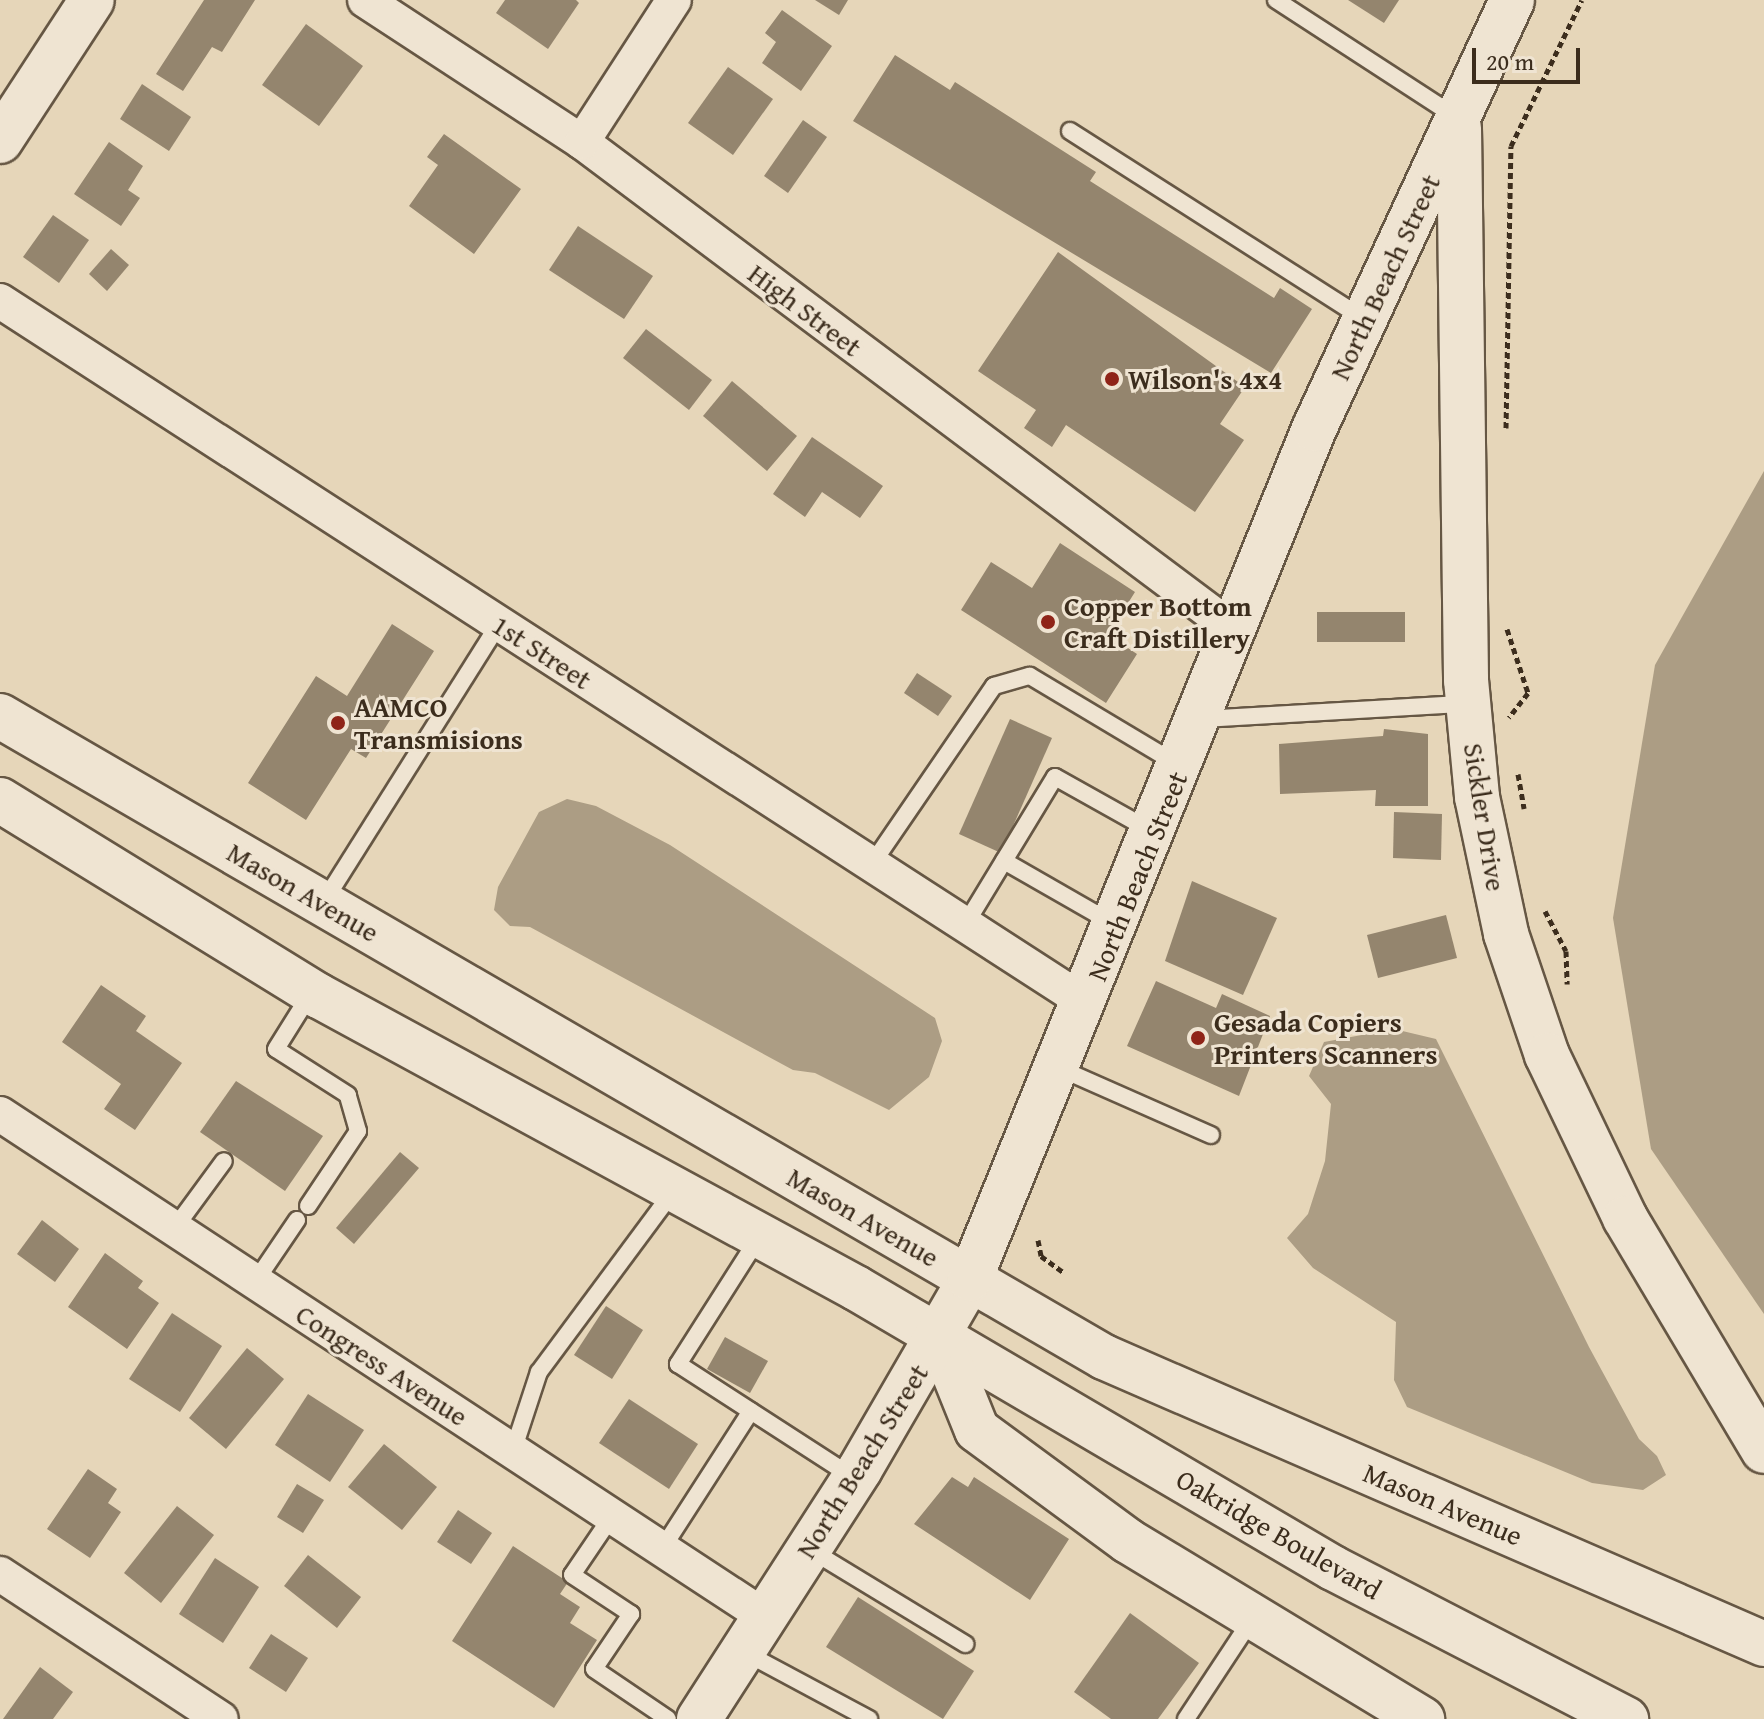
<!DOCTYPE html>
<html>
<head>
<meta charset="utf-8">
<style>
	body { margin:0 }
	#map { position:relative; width:1764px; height:1719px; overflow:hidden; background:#e6d6b9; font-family:"Gentium Book Plus",serif }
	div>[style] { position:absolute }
	.water>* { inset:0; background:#ac9d84 }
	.building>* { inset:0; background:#94856e }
	.path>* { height:5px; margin-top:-2.5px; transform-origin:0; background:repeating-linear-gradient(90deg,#3c2d1d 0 6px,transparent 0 10px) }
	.roads { filter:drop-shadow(2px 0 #665744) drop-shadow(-2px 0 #665744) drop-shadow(0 2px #665744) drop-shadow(0 -2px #665744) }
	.lane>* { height:16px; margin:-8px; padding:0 8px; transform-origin:8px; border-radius:8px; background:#efe4d2 }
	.street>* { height:34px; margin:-17px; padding:0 17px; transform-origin:17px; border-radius:17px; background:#efe4d2 }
	.secondary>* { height:44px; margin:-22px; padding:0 22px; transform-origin:22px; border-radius:22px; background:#efe4d2 }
	.dots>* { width:22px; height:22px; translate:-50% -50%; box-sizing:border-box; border:4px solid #efe4d2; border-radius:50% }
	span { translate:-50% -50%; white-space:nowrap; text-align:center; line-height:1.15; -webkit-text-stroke:6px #efe4d2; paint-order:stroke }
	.street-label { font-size:28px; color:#3c2d1d }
	.poi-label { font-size:28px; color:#3c2d1d; font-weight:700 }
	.left { translate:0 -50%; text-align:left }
	.scale { position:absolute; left:1472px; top:48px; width:108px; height:36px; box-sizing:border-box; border:4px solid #3c2d1d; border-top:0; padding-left:10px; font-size:24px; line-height:28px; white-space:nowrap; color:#3c2d1d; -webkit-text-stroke:6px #efe4d2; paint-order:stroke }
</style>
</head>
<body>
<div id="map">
	<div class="water">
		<div style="clip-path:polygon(1764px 471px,1764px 1314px,1651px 1149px,1613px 918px,1655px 665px)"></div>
		<div style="clip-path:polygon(567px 799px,596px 806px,670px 845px,935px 1018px,942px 1041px,929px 1077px,889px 1110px,815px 1073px,793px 1070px,530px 927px,510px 926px,494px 910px,498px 887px,539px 812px)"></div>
		<div style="clip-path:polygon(1394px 1029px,1436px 1039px,1589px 1347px,1639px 1439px,1657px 1456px,1666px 1475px,1643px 1490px,1592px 1483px,1407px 1407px,1394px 1380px,1396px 1322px,1313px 1268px,1287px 1238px,1308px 1214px,1325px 1161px,1331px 1104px,1309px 1076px,1324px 1042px)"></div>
	</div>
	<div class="building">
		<div style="clip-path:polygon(204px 0,255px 0,222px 52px,212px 47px,183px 91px,156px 74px)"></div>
		<div style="clip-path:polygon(505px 0,576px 0,579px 3px,548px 49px,496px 13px)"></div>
		<div style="clip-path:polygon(815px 0,848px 0,839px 15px)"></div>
		<div style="clip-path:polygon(1348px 0,1399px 0,1384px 23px)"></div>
		<div style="clip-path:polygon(782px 10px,832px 46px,801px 91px,762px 63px,776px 42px,765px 33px)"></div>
		<div style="clip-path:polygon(306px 24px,363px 66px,319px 126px,262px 85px)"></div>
		<div style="clip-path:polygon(895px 55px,950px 90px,955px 82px,1096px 172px,1090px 181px,1274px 298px,1280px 288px,1312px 309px,1271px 373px,853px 121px)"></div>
		<div style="clip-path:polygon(728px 67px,773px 99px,733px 155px,688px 123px)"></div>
		<div style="clip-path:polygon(142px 84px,191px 117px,169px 151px,120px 119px)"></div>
		<div style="clip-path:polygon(803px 120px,827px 137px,788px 193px,764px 176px)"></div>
		<div style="clip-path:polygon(444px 134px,521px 189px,474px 254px,409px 206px,438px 165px,427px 157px)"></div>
		<div style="clip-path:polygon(109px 142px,143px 166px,128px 190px,140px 198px,121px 226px,74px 194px)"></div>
		<div style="clip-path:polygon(53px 215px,89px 240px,59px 283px,23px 257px)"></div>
		<div style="clip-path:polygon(578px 226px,653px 276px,624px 319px,549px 270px)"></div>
		<div style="clip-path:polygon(111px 249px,129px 265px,107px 291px,89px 274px)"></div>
		<div style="clip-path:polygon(1058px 252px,1245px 387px,1220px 424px,1244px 440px,1195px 512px,1066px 425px,1052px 447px,1024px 428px,1036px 410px,978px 371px)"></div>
		<div style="clip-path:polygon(646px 329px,712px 380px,689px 410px,623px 358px)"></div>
		<div style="clip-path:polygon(732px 381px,797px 436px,767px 471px,703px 416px)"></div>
		<div style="clip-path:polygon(812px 437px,883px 486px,860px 518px,822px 492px,805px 517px,773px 494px)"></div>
		<div style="clip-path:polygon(1060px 543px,1135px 592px,1108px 635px,1137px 654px,1106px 703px,961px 610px,991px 562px,1032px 588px)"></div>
		<div style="clip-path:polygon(1317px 612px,1405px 612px,1405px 642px,1317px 642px)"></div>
		<div style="clip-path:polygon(392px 624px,434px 651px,366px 758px,351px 749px,306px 820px,248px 783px,316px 676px,347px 696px)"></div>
		<div style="clip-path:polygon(917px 673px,952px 696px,938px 716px,904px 693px)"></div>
		<div style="clip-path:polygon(1010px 719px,1052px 738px,1001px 853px,959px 834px)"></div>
		<div style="clip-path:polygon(1384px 729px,1428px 734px,1428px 806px,1375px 806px,1376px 790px,1280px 794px,1279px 744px,1383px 736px)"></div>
		<div style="clip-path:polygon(1394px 812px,1442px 814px,1441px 860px,1393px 858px)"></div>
		<div style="clip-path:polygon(1192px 881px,1277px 918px,1243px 995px,1165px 961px)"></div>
		<div style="clip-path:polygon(1446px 915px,1457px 958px,1378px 978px,1367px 935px)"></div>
		<div style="clip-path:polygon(1156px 981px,1216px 1008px,1222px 994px,1270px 1016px,1239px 1096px,1127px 1046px)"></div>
		<div style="clip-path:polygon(101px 985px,146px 1016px,136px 1031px,182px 1063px,135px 1130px,104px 1109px,121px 1084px,62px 1042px)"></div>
		<div style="clip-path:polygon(236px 1081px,323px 1136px,285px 1191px,200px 1132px)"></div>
		<div style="clip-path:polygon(400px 1152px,419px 1168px,354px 1244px,336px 1228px)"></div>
		<div style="clip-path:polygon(42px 1220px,79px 1249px,55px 1282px,17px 1254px)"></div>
		<div style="clip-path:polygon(105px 1253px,143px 1281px,138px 1288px,159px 1303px,127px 1349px,68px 1307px)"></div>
		<div style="clip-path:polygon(606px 1306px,643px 1330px,612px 1379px,574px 1355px)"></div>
		<div style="clip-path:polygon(172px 1313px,222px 1346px,180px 1412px,129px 1379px)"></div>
		<div style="clip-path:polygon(725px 1337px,768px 1361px,750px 1393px,707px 1369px)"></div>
		<div style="clip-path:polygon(247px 1348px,284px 1379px,226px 1449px,189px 1418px)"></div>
		<div style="clip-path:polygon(308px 1394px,364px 1430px,330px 1482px,275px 1445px)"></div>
		<div style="clip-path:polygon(629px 1399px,698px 1444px,669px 1489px,599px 1443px)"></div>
		<div style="clip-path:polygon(384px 1444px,437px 1487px,402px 1530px,348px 1487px)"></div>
		<div style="clip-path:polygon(88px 1469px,117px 1489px,108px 1503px,121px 1512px,90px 1558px,47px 1529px)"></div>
		<div style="clip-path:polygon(952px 1477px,968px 1487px,974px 1477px,1069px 1539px,1030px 1600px,914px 1524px)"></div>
		<div style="clip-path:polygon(297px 1484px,324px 1500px,303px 1533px,277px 1517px)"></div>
		<div style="clip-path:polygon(177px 1506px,214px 1535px,161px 1603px,124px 1573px)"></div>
		<div style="clip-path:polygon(458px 1510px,492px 1533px,471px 1564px,437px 1542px)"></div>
		<div style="clip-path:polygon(513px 1546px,568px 1582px,560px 1594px,580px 1607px,570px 1623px,597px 1640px,554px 1708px,452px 1641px)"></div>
		<div style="clip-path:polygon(308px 1555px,361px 1597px,337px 1628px,284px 1586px)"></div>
		<div style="clip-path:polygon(215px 1558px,259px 1587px,223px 1643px,179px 1614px)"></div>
		<div style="clip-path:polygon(858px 1597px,974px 1671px,943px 1719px,826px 1647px)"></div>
		<div style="clip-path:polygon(1130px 1613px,1199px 1663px,1158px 1719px,1111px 1719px,1074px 1692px)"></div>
		<div style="clip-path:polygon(271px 1634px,308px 1658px,286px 1692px,249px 1668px)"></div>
		<div style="clip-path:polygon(40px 1667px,73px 1692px,53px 1719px,3px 1719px)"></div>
	</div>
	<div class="path">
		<div style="left:1506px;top:428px;width:282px;rotate:-89deg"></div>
		<div style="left:1511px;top:146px;width:162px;rotate:-64.1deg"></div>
		<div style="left:1507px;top:629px;width:67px;rotate:71.8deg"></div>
		<div style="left:1528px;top:693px;width:31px;rotate:128deg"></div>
		<div style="left:1518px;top:774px;width:35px;rotate:80deg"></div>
		<div style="left:1545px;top:911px;width:45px;rotate:62.3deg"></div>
		<div style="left:1566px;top:951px;width:33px;rotate:88deg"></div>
		<div style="left:1038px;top:1240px;width:16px;rotate:79deg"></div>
		<div style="left:1041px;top:1256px;width:29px;rotate:36deg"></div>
	</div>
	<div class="roads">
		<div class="lane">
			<div style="left:1276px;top:0;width:215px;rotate:33deg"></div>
			<div style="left:1070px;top:131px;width:349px;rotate:32.6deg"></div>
			<div style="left:1202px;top:719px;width:264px;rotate:-3.3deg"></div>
			<div style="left:1004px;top:861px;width:127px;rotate:29.8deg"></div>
			<div style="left:872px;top:864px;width:216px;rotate:-55.6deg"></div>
			<div style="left:994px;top:686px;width:37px;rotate:-16deg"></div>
			<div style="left:1030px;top:676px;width:171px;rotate:30.9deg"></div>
			<div style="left:323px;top:903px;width:331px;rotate:-57.8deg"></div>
			<div style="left:965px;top:925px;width:173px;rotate:-58.7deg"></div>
			<div style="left:1055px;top:777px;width:109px;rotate:29.2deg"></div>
			<div style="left:1059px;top:1068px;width:166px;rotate:23.8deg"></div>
			<div style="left:308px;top:1206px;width:90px;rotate:-56.3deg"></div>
			<div style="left:358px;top:1131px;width:37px;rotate:-106deg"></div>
			<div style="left:348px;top:1095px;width:85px;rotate:-147.4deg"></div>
			<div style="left:276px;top:1049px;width:66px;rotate:-58deg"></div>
			<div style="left:174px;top:1229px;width:84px;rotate:-53.7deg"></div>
			<div style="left:759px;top:1237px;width:151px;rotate:122.5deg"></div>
			<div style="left:678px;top:1364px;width:210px;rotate:32.9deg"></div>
			<div style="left:255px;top:1282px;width:75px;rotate:-55.9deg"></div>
			<div style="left:513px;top:1451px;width:83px;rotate:-71.8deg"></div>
			<div style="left:539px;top:1372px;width:227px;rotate:-53.4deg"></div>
			<div style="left:612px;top:1516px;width:71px;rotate:124.1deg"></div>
			<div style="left:572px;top:1575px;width:71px;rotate:33.5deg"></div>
			<div style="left:631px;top:1614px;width:66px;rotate:123.9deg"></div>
			<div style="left:594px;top:1669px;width:89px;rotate:34deg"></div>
			<div style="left:662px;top:1549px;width:164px;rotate:-57.2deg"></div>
			<div style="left:809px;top:1549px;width:183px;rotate:31.3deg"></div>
			<div style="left:744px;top:1652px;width:142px;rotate:28.2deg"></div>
			<div style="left:1186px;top:1719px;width:120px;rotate:-56.6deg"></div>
		</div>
		<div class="street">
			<div style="left:365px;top:0;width:259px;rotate:33.2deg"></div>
			<div style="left:582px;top:142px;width:818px;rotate:36.8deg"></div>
			<div style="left:582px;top:142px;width:169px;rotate:-57.1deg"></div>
			<div style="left:0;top:301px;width:1292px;rotate:32.87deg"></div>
			<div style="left:0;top:1114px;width:914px;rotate:33.31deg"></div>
			<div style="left:0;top:1574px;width:264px;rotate:33.3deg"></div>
		</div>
		<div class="secondary">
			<div style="left:1459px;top:128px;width:552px;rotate:89.27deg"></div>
			<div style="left:1466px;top:680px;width:118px;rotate:84.6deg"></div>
			<div style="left:1477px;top:797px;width:140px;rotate:78deg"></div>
			<div style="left:1506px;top:934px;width:128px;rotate:71.3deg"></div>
			<div style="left:1547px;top:1055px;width:181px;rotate:64.4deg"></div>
			<div style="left:1625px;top:1218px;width:271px;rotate:59.2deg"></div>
			<div style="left:0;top:141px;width:168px;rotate:-56.9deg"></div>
			<div style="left:0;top:716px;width:1277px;rotate:30.14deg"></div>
			<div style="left:1104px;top:1357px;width:720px;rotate:23.5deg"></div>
			<div style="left:0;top:800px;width:374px;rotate:31.6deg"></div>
			<div style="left:319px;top:996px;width:611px;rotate:28.54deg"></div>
			<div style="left:856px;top:1288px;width:553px;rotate:30.41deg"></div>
			<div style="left:1333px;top:1568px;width:330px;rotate:27.3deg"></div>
			<div style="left:939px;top:1336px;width:101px;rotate:68deg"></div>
			<div style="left:977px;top:1430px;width:187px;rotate:36.3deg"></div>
			<div style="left:1128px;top:1541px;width:344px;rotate:31.2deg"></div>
			<div style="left:699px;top:1719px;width:297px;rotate:-57.2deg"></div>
			<div style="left:860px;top:1469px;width:220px;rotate:-59.9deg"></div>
			<div style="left:970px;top:1279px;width:917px;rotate:-67.97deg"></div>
			<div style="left:1314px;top:429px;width:472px;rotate:-65.2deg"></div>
		</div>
	</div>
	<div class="dots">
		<div style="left:1112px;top:379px;background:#8f2418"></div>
		<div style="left:1048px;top:622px;background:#8f2418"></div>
		<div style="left:338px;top:723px;background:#8f2418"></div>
		<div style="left:1198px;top:1038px;background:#8f2418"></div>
	</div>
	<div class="street-label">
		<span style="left:1385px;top:277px;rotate:-65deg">North Beach Street</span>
		<span style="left:805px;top:310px;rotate:37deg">High Street</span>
		<span style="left:542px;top:652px;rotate:33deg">1st Street</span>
		<span style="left:1485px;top:817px;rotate:81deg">Sickler Drive</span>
		<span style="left:1137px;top:876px;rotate:-68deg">North Beach Street</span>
		<span style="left:303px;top:892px;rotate:30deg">Mason Avenue</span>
		<span style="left:863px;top:1217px;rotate:30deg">Mason Avenue</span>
		<span style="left:382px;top:1365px;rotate:33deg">Congress Avenue</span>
		<span style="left:862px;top:1461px;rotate:-58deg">North Beach Street</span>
		<span style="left:1443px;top:1504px;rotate:23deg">Mason Avenue</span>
		<span style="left:1279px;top:1534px;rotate:30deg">Oakridge Boulevard</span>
	</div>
	<div class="poi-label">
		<span class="left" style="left:1128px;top:379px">Wilson's 4x4</span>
		<span class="left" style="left:1064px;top:622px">Copper Bottom<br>Craft Distillery</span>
		<span class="left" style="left:354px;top:723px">AAMCO<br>Transmisions</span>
		<span class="left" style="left:1214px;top:1038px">Gesada Copiers<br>Printers Scanners</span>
	</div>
	<div class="scale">20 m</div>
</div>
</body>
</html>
